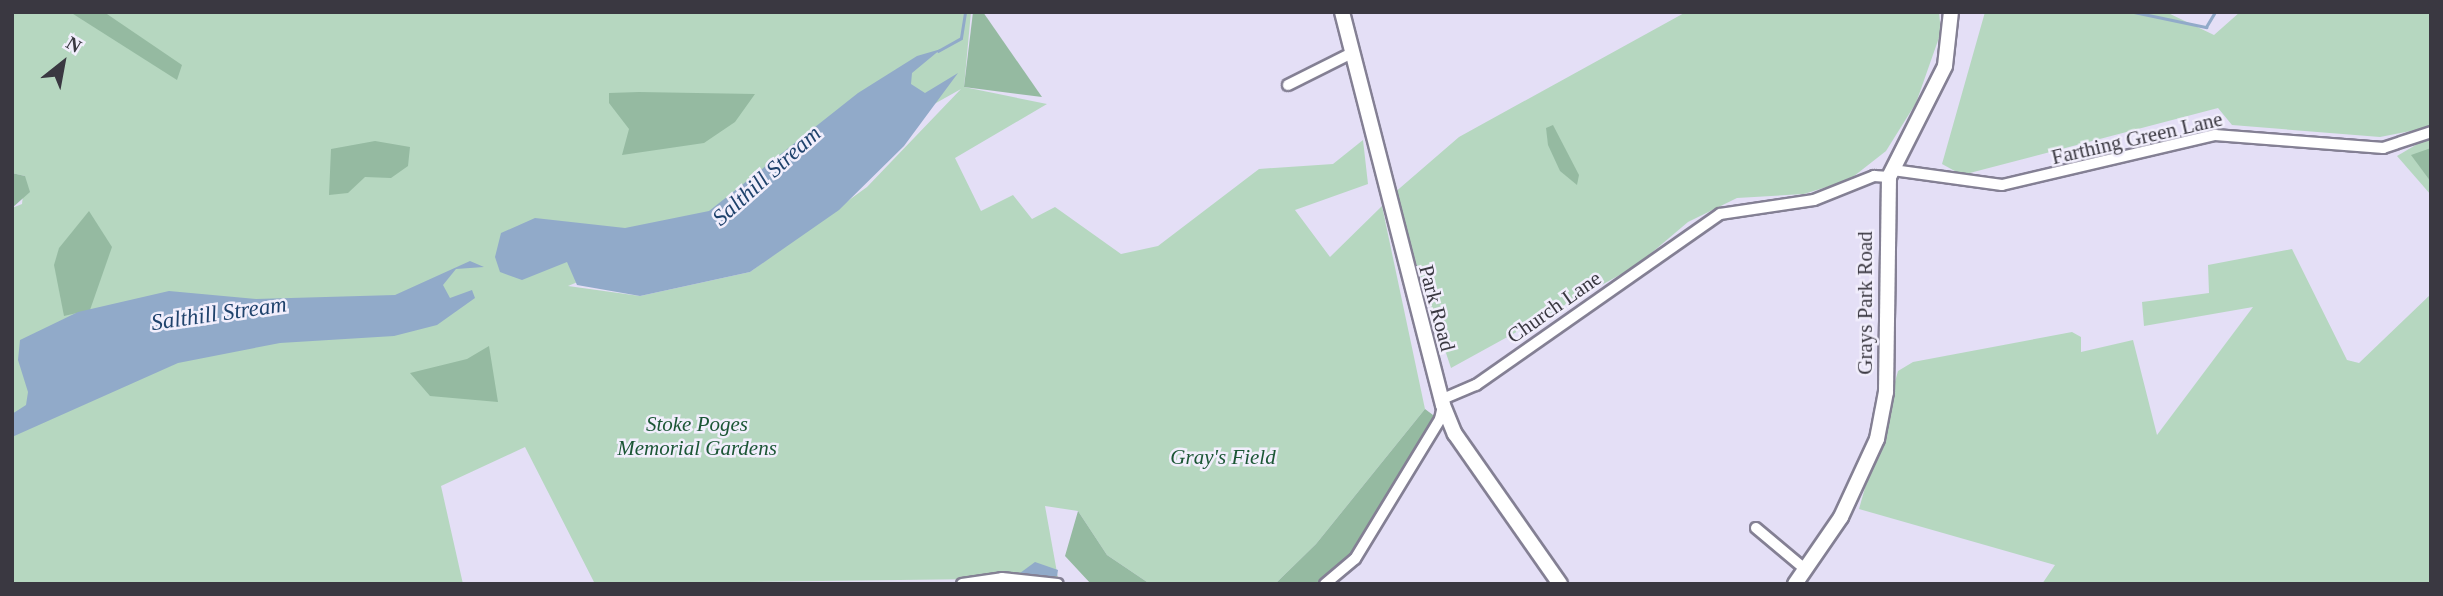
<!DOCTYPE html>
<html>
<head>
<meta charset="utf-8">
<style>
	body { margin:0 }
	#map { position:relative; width:2443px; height:596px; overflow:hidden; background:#e4dff6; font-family:"Times New Roman",serif }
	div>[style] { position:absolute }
	.green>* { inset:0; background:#b6d7c0 }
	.forest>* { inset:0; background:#95baa1 }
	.water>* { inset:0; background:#91aac9 }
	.stream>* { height:2.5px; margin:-1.25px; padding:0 1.25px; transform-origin:1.25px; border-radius:1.25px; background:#91aac9 }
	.roads { filter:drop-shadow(2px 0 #848094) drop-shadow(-2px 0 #848094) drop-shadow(0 2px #848094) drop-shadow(0 -2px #848094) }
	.minor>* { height:10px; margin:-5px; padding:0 5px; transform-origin:5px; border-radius:5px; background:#fff }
	.secondary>* { height:14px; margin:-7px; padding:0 7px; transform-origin:7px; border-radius:7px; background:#fff }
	span { translate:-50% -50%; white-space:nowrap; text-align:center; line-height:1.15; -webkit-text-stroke:5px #f1eefc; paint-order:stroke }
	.street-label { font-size:21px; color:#3a3841 }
	.park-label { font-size:21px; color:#1b5635; font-style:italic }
	.water-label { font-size:23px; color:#1f426c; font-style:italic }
	.frame { position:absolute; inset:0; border:14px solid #3a3841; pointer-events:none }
	.north { position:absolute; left:28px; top:28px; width:70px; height:70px; -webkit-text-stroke:5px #f1eefc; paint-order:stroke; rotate:31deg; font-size:19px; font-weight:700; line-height:28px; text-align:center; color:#3a3841 }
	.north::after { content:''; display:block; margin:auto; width:24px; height:32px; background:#3a3841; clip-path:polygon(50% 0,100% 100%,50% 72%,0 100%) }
</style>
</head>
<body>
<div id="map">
	<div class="green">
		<div style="clip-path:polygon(evenodd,12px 12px,971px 12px,964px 87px,1047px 104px,955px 158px,981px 211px,1013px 195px,1032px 219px,1055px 207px,1121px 254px,1158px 246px,1259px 169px,1333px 164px,1363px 140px,1368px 184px,1295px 210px,1330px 257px,1382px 206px,1425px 409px,1316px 544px,1275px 584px,1150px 584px,1107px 555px,1078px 511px,1045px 506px,1058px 578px,595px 584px,525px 447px,441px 486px,463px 584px,12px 584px,12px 208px,22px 204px,25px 176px,12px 173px,12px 12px,961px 89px,867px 187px,750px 272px,640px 296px,568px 286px,727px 220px,961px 89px)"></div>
		<div style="clip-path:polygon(1686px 12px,1939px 12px,1941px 32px,1916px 103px,1886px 151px,1849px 180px,1804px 194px,1737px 198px,1688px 222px,1636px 266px,1451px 368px,1393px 194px,1459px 137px)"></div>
		<div style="clip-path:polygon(1985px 12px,2166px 12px,2214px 35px,2240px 12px,2431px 12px,2431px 127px,2380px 137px,2232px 125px,2218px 108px,1962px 175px,1942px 164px)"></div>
		<div style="clip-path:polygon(2431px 136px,2431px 195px,2397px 156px)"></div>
		<div style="clip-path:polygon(2292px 249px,2347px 360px,2359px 363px,2431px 294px,2431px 584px,2042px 584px,2055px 565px,1859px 509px,1898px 371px,1913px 362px,2072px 332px,2081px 337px,2081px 352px,2133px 340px,2157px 435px,2253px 307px,2144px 326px,2142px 302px,2209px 293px,2208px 265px)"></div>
	</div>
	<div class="forest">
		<div style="clip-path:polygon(70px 12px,104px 12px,182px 65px,177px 80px)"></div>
		<div style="clip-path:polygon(973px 12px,983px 12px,1042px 97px,964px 87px)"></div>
		<div style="clip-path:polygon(609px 93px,639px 92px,755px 94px,735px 122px,704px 143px,622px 155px,629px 129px,609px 103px)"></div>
		<div style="clip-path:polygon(1553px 125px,1579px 175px,1577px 185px,1560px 171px,1548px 145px,1546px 128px)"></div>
		<div style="clip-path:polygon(375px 141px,410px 147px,408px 166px,391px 178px,365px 177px,348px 193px,329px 195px,331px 149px)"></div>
		<div style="clip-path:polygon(2431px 148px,2431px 182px,2411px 155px)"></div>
		<div style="clip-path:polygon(12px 173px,25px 176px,30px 192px,12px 208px)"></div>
		<div style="clip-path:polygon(89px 211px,112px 247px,90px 310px,64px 316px,54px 265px,59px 248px)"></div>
		<div style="clip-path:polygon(489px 346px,498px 402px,430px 396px,410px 373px,467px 359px)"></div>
		<div style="clip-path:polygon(1425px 409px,1437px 418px,1352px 553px,1317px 584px,1275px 584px,1316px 544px)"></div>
		<div style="clip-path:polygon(1078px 511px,1107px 555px,1150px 584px,1091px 584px,1065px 556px)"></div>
	</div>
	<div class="water">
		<div style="clip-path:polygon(941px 49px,912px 73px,911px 84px,925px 93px,958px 73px,904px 146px,839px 210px,750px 272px,640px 296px,577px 285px,567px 262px,522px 280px,500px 272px,495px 257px,501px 233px,535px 218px,625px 228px,709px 211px,858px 93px,917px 56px)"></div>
		<div style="clip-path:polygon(470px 261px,484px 267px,456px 269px,443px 285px,450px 298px,472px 290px,475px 298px,437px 325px,394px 336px,280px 343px,178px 363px,12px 437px,12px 414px,26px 405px,28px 392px,18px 360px,20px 340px,78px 312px,169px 291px,256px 299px,395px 295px)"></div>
		<div style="clip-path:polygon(1035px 562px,1058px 570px,1057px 576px,1016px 576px)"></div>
	</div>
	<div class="stream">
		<div style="left:2134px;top:12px;width:74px;rotate:11.8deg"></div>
		<div style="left:2206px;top:27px;width:17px;rotate:-59deg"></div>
		<div style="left:938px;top:51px;width:26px;rotate:-29deg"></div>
		<div style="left:961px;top:38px;width:26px;rotate:-81deg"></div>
	</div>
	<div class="roads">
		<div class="minor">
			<div style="left:1288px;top:85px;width:72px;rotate:-26.6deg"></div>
			<div style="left:1893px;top:170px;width:110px;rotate:7.8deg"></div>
			<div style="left:2002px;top:185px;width:219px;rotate:-13.2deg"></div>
			<div style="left:2215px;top:135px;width:169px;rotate:4.4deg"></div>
			<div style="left:2383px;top:148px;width:51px;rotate:-18.4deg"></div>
			<div style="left:1756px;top:528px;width:65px;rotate:40deg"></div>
			<div style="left:962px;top:584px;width:40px;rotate:-8.5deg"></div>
			<div style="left:1002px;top:578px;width:56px;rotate:6.1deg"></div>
			<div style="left:1325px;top:584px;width:39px;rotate:-40deg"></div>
			<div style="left:1355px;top:559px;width:164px;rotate:-58.7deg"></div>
			<div style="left:1440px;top:419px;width:22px;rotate:-77deg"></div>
			<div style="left:1445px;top:398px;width:34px;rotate:-23deg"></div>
			<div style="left:1476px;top:385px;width:298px;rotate:-35deg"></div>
			<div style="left:1720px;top:214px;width:95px;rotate:-8.5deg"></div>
			<div style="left:1814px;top:200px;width:65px;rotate:-21.8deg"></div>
			<div style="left:1874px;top:176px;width:15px;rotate:4deg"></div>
		</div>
		<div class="secondary">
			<div style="left:1342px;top:12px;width:406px;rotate:75.6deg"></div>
			<div style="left:1443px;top:405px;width:31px;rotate:68deg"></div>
			<div style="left:1455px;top:434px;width:183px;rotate:55deg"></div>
			<div style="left:1795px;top:584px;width:81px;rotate:-55.5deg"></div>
			<div style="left:1841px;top:517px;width:86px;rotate:-65.2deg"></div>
			<div style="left:1877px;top:439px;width:48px;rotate:-79.2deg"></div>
			<div style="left:1886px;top:392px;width:215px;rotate:-89.2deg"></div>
			<div style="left:1889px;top:177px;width:124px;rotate:-63.2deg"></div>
			<div style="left:1945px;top:66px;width:54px;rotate:-83.7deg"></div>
		</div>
	</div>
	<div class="street-label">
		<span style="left:2137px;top:138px;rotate:-13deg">Farthing Green Lane</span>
		<span style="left:1865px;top:303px;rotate:-90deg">Grays Park Road</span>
		<span style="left:1554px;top:307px;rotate:-35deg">Church Lane</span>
		<span style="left:1437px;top:308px;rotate:75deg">Park Road</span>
	</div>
	<div class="park-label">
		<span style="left:697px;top:436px">Stoke Poges<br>Memorial Gardens</span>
		<span style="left:1223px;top:457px">Gray's Field</span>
	</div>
	<div class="water-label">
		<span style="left:767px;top:176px;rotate:-42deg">Salthill Stream</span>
		<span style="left:219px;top:314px;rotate:-8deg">Salthill Stream</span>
	</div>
	<div class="frame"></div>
	<div class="north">N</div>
</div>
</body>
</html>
